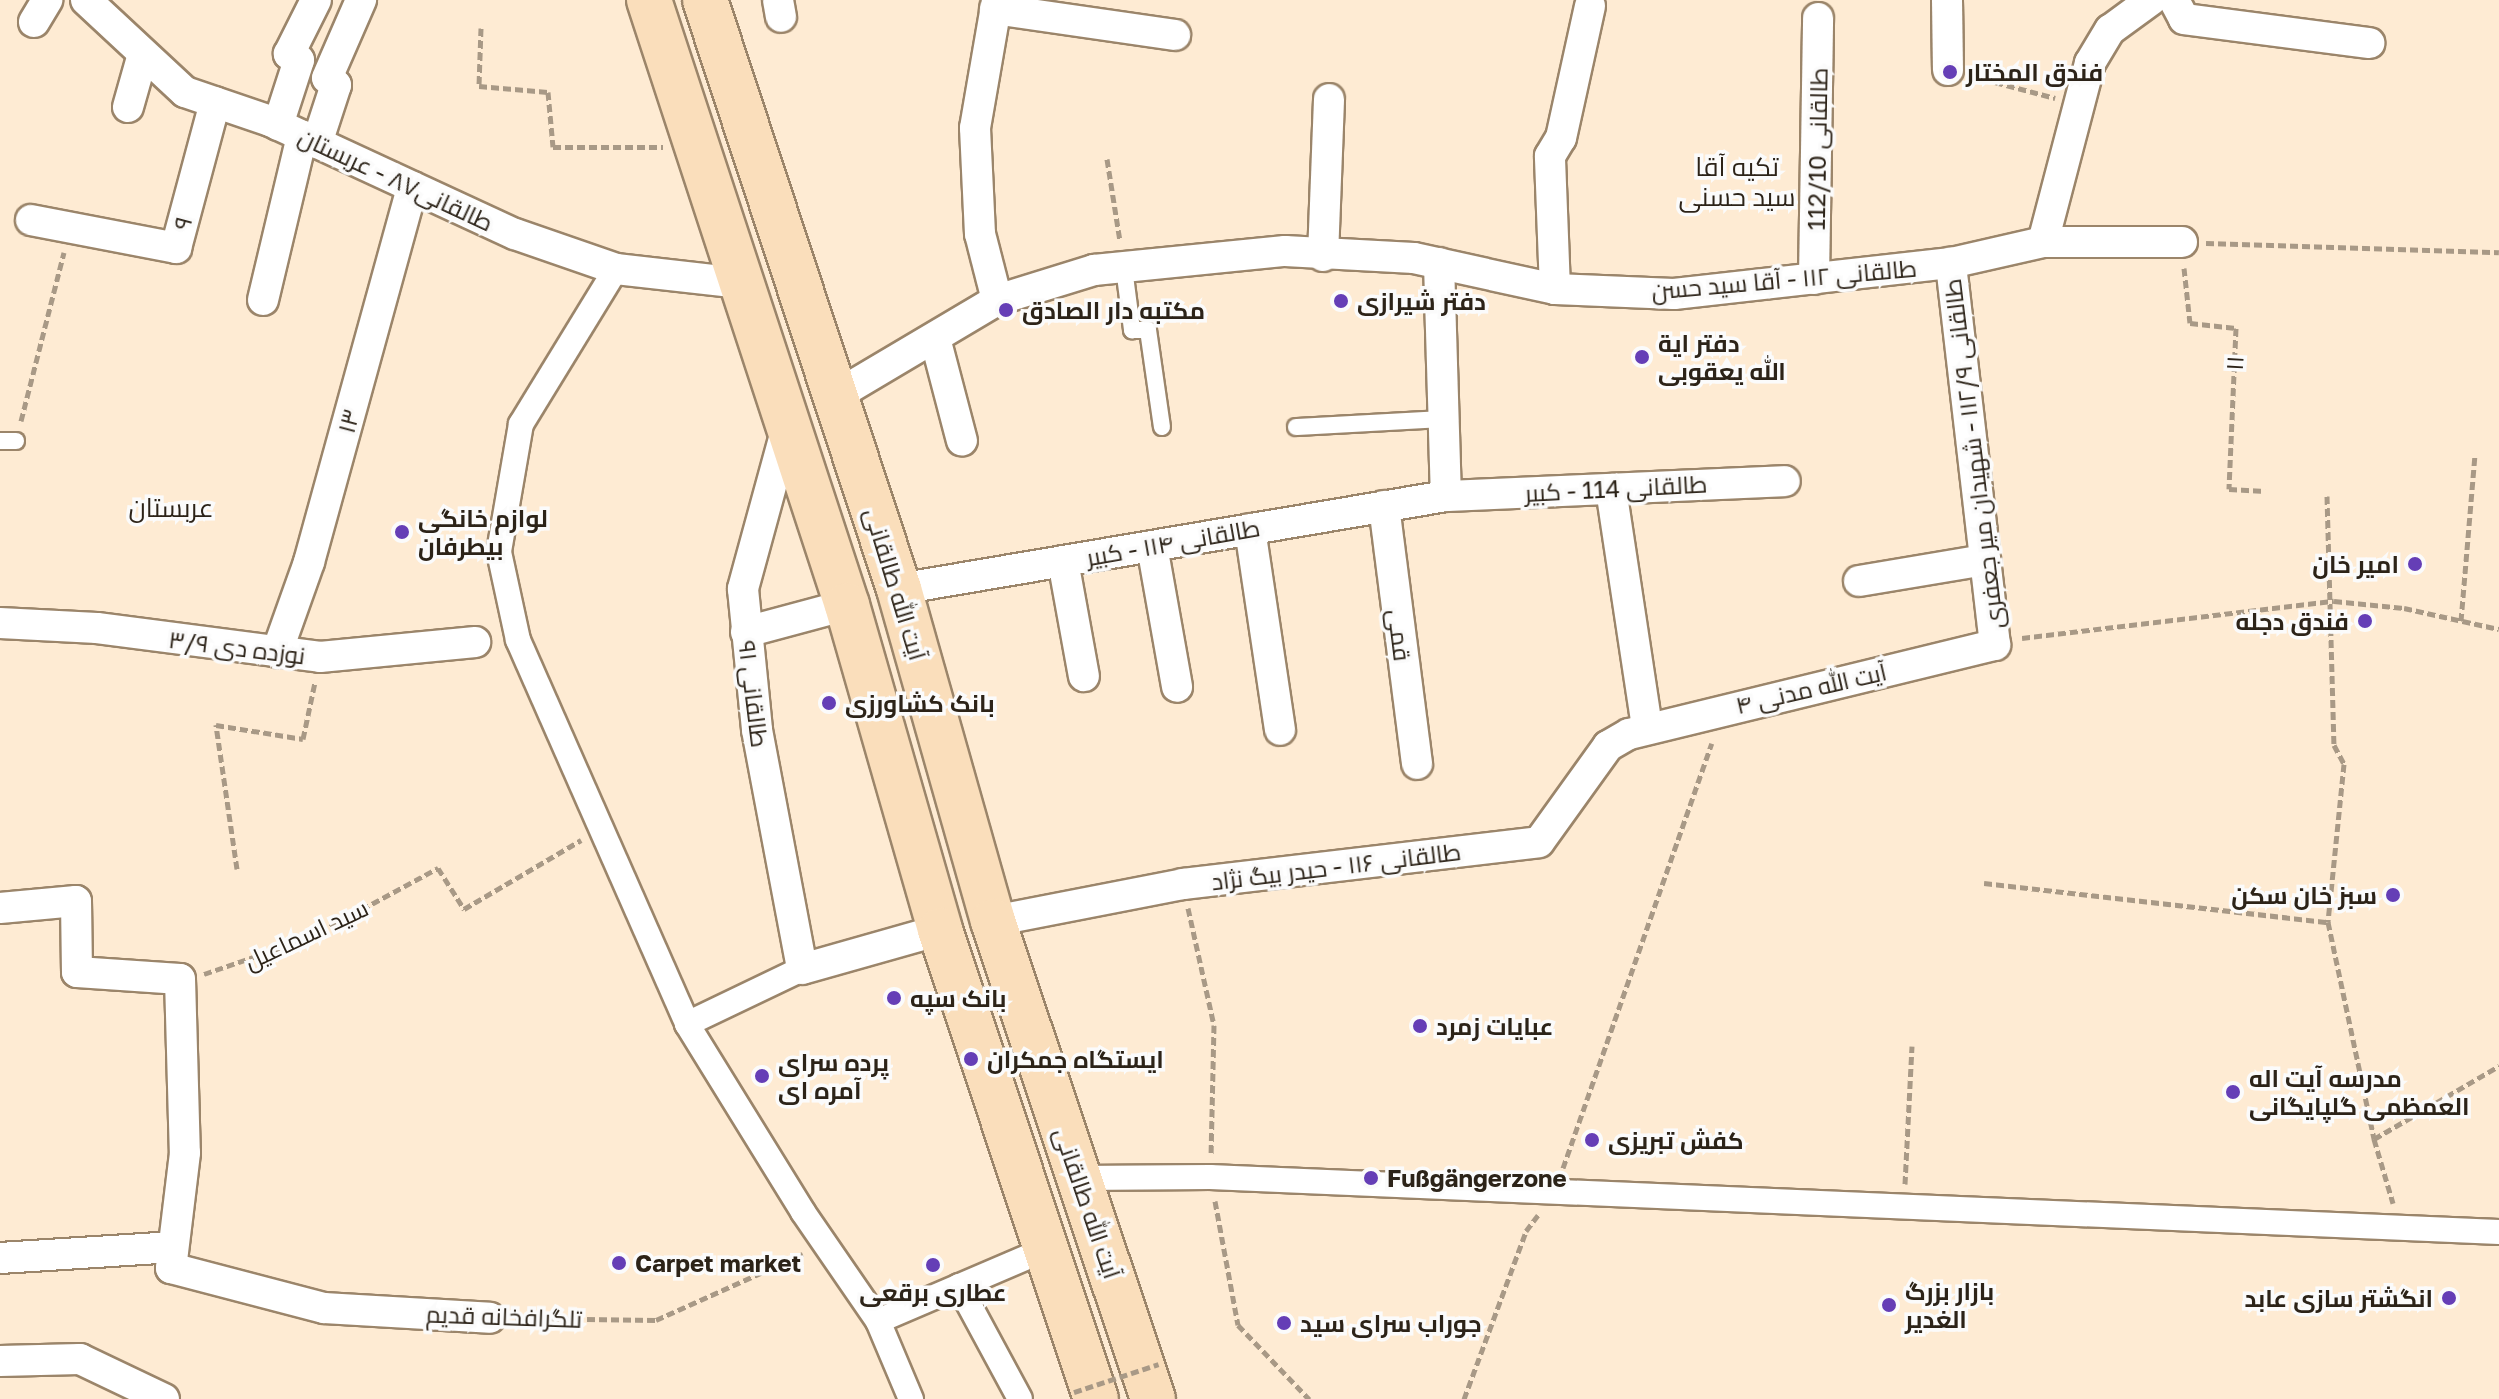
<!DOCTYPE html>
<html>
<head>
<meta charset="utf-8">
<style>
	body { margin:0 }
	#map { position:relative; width:2499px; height:1399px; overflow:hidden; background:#feebd3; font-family:"Golos Text",Cairo,sans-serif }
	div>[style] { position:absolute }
	.path>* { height:5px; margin-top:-2.5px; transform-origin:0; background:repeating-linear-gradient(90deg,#a89986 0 8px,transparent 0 12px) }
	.roads { filter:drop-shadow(2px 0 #9b856a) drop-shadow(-2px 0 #9b856a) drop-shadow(0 2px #9b856a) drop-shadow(0 -2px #9b856a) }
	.service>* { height:16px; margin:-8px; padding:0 8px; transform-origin:8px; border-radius:8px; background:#fff }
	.pedestrian>* { height:24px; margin:-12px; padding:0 12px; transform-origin:12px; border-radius:12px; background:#fff }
	.minor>* { height:30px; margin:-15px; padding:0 15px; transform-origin:15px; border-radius:15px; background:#fff }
	.primary>* { height:44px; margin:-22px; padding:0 22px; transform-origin:22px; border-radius:22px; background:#fadebb }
	.path-bridge>* { height:5px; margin-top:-2.5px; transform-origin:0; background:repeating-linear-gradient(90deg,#a89986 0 8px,transparent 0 12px) }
	.dots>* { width:22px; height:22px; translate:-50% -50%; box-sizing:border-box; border:4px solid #fbfbfb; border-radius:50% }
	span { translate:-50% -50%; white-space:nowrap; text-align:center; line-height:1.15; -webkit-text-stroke:7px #fbfbfb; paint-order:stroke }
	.poi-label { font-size:24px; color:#2c2318; font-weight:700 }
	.left { translate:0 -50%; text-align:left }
	.right { translate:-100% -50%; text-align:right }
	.street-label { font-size:24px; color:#2c2318 }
	.neighbourhood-label { font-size:26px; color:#2c2318 }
</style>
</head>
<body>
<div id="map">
	<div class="path">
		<div style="left:481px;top:28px;width:58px;rotate:92deg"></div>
		<div style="left:479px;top:86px;width:69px;rotate:5deg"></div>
		<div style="left:548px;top:92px;width:55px;rotate:84.8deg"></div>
		<div style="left:553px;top:147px;width:110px"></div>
		<div style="left:1972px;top:76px;width:86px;rotate:14.8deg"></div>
		<div style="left:1107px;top:159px;width:83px;rotate:81deg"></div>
		<div style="left:2206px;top:243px;width:293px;rotate:1.8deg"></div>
		<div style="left:2184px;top:268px;width:55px;rotate:83.8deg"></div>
		<div style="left:2190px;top:323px;width:46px;rotate:6.2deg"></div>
		<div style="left:2236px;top:328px;width:161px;rotate:92.5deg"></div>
		<div style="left:2229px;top:489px;width:36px;rotate:3deg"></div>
		<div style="left:21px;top:421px;width:174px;rotate:-75.7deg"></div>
		<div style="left:2327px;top:496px;width:249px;rotate:88.4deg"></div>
		<div style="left:2334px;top:745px;width:21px;rotate:62deg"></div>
		<div style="left:2344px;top:764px;width:159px;rotate:95.8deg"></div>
		<div style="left:2328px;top:922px;width:222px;rotate:78deg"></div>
		<div style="left:2374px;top:1139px;width:67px;rotate:73.5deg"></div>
		<div style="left:2461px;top:621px;width:167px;rotate:-85.2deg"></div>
		<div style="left:2022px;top:638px;width:314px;rotate:-6.8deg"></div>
		<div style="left:2334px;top:601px;width:70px;rotate:5.7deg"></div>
		<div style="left:2404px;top:608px;width:97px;rotate:12.5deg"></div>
		<div style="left:237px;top:869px;width:146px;rotate:-98.3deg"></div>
		<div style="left:216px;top:725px;width:88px;rotate:9.1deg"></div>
		<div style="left:303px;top:739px;width:58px;rotate:-78.1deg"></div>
		<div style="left:1984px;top:883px;width:346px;rotate:6.5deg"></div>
		<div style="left:1188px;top:908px;width:120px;rotate:77.5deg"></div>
		<div style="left:1214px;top:1025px;width:130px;rotate:91.3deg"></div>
		<div style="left:204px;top:974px;width:111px;rotate:-18.9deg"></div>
		<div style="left:309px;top:938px;width:147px;rotate:-28.5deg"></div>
		<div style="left:438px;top:868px;width:49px;rotate:57.6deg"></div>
		<div style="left:464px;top:909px;width:136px;rotate:-30.5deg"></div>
		<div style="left:2374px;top:1139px;width:145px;rotate:-30.3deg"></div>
		<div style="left:1563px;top:1168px;width:450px;rotate:-70.7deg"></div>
		<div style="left:1905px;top:1184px;width:138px;rotate:-87.1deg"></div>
		<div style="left:1215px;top:1201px;width:126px;rotate:79.5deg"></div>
		<div style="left:1238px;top:1325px;width:103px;rotate:46.2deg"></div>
		<div style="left:515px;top:1318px;width:141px;rotate:0.8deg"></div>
		<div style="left:656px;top:1320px;width:161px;rotate:-24.2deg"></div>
		<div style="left:1464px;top:1399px;width:179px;rotate:-69.7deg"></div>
		<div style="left:1526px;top:1231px;width:20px;rotate:-53deg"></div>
	</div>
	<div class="roads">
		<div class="service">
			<div style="left:1124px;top:268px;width:63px;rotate:82.6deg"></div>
			<div style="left:1132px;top:330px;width:16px"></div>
			<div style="left:1148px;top:330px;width:98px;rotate:81.8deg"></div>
			<div style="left:1296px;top:427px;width:148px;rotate:-3.1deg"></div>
			<div style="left:0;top:441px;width:16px"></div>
		</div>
		<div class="pedestrian">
			<div style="left:616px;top:269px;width:182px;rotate:121.5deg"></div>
			<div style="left:521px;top:424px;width:130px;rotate:99.8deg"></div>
			<div style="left:499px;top:552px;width:90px;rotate:77.8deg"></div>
			<div style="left:518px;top:640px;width:420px;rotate:66.2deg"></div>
			<div style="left:687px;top:1024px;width:221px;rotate:58.3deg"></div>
			<div style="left:803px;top:1212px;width:132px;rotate:55.5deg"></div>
			<div style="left:878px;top:1321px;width:85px;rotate:67.1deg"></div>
			<div style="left:687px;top:1024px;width:127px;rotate:-25.6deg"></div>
			<div style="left:1079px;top:1178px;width:131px;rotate:-0.4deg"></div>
			<div style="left:1210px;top:1177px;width:1290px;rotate:2.44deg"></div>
			<div style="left:959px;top:1286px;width:128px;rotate:61.6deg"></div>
			<div style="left:878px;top:1321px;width:183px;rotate:-23.2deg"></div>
		</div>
		<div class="minor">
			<div style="left:86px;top:0;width:135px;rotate:42.9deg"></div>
			<div style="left:185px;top:92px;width:90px;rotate:18.8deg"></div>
			<div style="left:270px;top:121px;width:270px;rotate:24.8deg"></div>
			<div style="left:515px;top:234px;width:107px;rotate:19.1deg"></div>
			<div style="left:616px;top:269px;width:126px;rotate:6.4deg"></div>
			<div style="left:778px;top:0;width:17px;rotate:80deg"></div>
			<div style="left:1947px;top:0;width:70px;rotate:89.2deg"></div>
			<div style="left:2174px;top:0;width:21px;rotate:62deg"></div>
			<div style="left:2184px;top:19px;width:187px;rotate:7.4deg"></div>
			<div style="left:995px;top:9px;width:182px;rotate:8.2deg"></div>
			<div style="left:34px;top:22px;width:26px;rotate:-59deg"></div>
			<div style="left:128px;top:107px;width:55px;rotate:-74.2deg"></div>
			<div style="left:278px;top:125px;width:68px;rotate:-72.1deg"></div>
			<div style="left:299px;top:60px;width:12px;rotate:-149deg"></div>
			<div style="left:289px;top:54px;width:60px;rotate:-63.4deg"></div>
			<div style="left:317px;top:143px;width:61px;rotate:-71.9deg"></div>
			<div style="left:336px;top:85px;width:11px;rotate:-142deg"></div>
			<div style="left:327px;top:78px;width:85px;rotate:-66.4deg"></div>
			<div style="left:31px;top:220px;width:148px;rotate:10.9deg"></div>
			<div style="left:176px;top:248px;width:151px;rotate:-75deg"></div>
			<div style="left:2043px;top:242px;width:185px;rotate:-75.3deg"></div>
			<div style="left:2090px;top:63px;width:39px;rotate:-59deg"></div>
			<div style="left:2110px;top:30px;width:51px;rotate:-36.2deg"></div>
			<div style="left:1323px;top:256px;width:157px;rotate:-87.8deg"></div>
			<div style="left:1439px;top:263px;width:233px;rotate:88.3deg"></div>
			<div style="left:1814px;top:279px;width:261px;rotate:-89.1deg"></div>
			<div style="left:1555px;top:289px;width:133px;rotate:-92.2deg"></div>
			<div style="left:1550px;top:156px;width:21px;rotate:-59deg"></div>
			<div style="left:1561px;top:138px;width:135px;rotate:-77.6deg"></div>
			<div style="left:263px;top:300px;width:169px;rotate:-76.6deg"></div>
			<div style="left:997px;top:300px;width:68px;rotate:-104.4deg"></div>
			<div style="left:980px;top:234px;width:106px;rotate:-92.7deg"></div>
			<div style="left:975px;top:128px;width:130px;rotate:-80.2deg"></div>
			<div style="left:935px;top:338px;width:106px;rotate:75.3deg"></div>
			<div style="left:837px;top:395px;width:186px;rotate:-30.7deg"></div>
			<div style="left:997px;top:300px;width:102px;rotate:-17.2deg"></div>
			<div style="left:1094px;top:270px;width:192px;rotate:-5.7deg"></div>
			<div style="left:1285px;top:251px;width:129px;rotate:3.1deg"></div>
			<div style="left:1414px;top:258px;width:144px;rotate:12.4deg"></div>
			<div style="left:1555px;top:289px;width:119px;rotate:2.4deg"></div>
			<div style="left:1674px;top:294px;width:279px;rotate:-6.4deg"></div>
			<div style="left:1951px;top:263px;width:94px;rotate:-12.9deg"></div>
			<div style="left:2043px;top:242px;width:139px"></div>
			<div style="left:788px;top:424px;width:171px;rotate:105.3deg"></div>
			<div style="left:743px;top:589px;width:142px;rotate:84.3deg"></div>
			<div style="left:757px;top:730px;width:243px;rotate:79.3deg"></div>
			<div style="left:802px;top:969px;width:143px;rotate:-15.8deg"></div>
			<div style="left:1611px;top:489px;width:241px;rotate:81.4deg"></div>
			<div style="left:1384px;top:506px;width:260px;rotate:82.7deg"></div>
			<div style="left:1250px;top:529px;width:203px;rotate:81.5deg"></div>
			<div style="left:1152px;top:546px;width:143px;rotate:79.9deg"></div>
			<div style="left:1063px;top:561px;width:117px;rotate:79.7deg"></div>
			<div style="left:1859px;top:581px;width:128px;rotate:-9.5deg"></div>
			<div style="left:899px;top:589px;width:555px;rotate:-9.65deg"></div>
			<div style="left:1446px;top:496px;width:339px;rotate:-2.5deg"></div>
			<div style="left:0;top:623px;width:97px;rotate:3deg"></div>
			<div style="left:97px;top:628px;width:225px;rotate:7.4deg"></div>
			<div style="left:320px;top:657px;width:156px;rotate:-5.5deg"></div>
			<div style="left:746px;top:632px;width:105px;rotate:-15deg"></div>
			<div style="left:277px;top:652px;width:96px;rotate:-70.4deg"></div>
			<div style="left:309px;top:562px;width:389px;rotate:-74.6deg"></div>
			<div style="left:0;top:908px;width:76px;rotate:-5.3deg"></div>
			<div style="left:76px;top:901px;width:71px;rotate:89.2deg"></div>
			<div style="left:77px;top:972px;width:103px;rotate:3.9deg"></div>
			<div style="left:180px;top:979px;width:174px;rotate:88.4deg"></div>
			<div style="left:185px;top:1153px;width:116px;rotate:96.9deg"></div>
			<div style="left:171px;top:1268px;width:158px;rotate:14.7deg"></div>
			<div style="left:324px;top:1308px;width:166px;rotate:3.4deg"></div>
			<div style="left:993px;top:921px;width:194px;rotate:-11deg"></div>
			<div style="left:1183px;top:884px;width:358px;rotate:-6.7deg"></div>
			<div style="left:1539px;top:842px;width:118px;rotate:-54.3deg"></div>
			<div style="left:1608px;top:746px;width:24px;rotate:-30deg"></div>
			<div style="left:1629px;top:734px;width:377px;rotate:-13.7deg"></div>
			<div style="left:1995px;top:645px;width:385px;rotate:-96.6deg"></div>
			<div style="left:0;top:1258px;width:173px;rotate:-3.6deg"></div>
			<div style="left:0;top:1361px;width:80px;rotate:-1.4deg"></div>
			<div style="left:80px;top:1359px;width:93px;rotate:25.5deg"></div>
		</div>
		<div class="primary">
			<div style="left:649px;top:0;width:637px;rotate:71.88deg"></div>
			<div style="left:847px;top:605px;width:338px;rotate:74deg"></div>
			<div style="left:940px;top:930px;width:494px;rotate:71.6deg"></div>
			<div style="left:705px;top:0;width:620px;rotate:71.77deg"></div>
			<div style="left:899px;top:589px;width:345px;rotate:74.2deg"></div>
			<div style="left:993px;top:921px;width:504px;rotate:71.49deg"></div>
		</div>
	</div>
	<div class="path-bridge">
		<div style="left:1074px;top:1392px;width:89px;rotate:-18.2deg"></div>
	</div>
	<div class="dots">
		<div style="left:1950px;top:72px;background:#653eb6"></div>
		<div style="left:1341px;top:301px;background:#653eb6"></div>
		<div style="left:1006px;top:310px;background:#653eb6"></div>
		<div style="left:1642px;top:357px;background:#653eb6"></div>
		<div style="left:402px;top:532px;background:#653eb6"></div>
		<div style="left:2415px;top:564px;background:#653eb6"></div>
		<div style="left:2365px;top:621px;background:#653eb6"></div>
		<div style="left:829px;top:703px;background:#653eb6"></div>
		<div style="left:2393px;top:895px;background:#653eb6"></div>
		<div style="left:894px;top:998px;background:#653eb6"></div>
		<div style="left:1420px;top:1026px;background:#653eb6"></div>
		<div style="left:971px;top:1059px;background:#653eb6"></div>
		<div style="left:762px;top:1076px;background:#653eb6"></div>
		<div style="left:2233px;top:1092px;background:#653eb6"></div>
		<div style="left:1592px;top:1140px;background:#653eb6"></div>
		<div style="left:1371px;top:1178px;background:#653eb6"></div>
		<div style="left:619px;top:1263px;background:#653eb6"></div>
		<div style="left:933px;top:1265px;background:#653eb6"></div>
		<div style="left:2449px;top:1298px;background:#653eb6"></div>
		<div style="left:1889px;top:1305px;background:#653eb6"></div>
		<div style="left:1284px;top:1323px;background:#653eb6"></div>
	</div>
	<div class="poi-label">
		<span class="left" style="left:1966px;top:72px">فندق المختار</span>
		<span class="left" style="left:1357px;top:301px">دفتر شیرازی</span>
		<span class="left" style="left:1022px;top:310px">مکتبه دار الصادق</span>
		<span class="left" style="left:1658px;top:357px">دفتر ایة<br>الله یعقوبی</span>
		<span class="left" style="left:418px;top:532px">لوازم خانگی<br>بیطرفان</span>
		<span class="right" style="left:2399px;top:564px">امیر خان</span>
		<span class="right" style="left:2349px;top:621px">فندق دجله</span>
		<span class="left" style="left:845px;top:703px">بانک کشاورزی</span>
		<span class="right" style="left:2377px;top:895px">سبز خان سکن</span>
		<span class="left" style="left:910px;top:998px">بانک سپه</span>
		<span class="left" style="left:1436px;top:1026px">عبایات زمرد</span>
		<span class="left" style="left:987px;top:1059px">ایستگاه جمکران</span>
		<span class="left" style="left:778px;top:1076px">پرده سرای<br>آمره ای</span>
		<span class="left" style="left:2249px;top:1092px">مدرسه آیت اله<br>العمظمی گلپایگانی</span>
		<span class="left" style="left:1608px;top:1140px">کفش تبریزی</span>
		<span class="left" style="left:1387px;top:1178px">Fußgängerzone</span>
		<span class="left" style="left:635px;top:1263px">Carpet market</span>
		<span class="left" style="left:1905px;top:1305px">بازار بزرگ<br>الغدیر</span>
		<span style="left:933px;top:1292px">عطاری برقعی</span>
		<span class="right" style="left:2433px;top:1298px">انگشتر سازی عابد</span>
		<span class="left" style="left:1300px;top:1323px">جوراب سرای سید</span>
	</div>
	<div class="street-label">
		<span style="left:1817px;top:149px;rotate:-89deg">طالقانی 112/10</span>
		<span style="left:396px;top:179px;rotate:25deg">طالقانی۸۷ - عربستان</span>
		<span style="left:182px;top:223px;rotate:-75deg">۹</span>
		<span style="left:1784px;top:279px;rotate:-5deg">طالقانی ۱۱۲ - آقا سید حسن</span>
		<span style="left:2234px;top:363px;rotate:-87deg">۱۱</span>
		<span style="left:348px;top:421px;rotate:-75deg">۱۳</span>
		<span style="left:1973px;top:454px;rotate:-97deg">طالقانی ۱۱۲/۹ - شهیدان میر جعفری</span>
		<span style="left:1616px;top:488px;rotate:-3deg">طالقانی 114 - کبیر</span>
		<span style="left:1173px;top:542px;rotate:-10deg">طالقانی ۱۱۴ - کبیر</span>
		<span style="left:896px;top:584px;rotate:73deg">آیت الله طالقانی</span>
		<span style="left:1400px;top:635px;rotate:83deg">قمی</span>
		<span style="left:237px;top:647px;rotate:7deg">نوزده دی ۳/۹</span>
		<span style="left:1811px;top:688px;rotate:-13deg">۴ آیت الله مدنی</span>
		<span style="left:754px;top:694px;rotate:83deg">طالقانی ۹۱</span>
		<span style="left:1336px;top:866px;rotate:-7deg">طالقانی ۱۱۶ - حیدر بیگ نژاد</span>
		<span style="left:306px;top:934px;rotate:-25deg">سید اسماعیل</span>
		<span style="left:1088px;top:1203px;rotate:71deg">آیت الله طالقانی</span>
		<span style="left:504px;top:1316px;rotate:2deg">تلگرافخانه قدیم</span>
	</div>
	<div class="neighbourhood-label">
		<span style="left:1737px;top:182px">تکیه آقا<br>سید حسنی</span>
		<span style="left:171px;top:508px">عربستان</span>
	</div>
</div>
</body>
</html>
